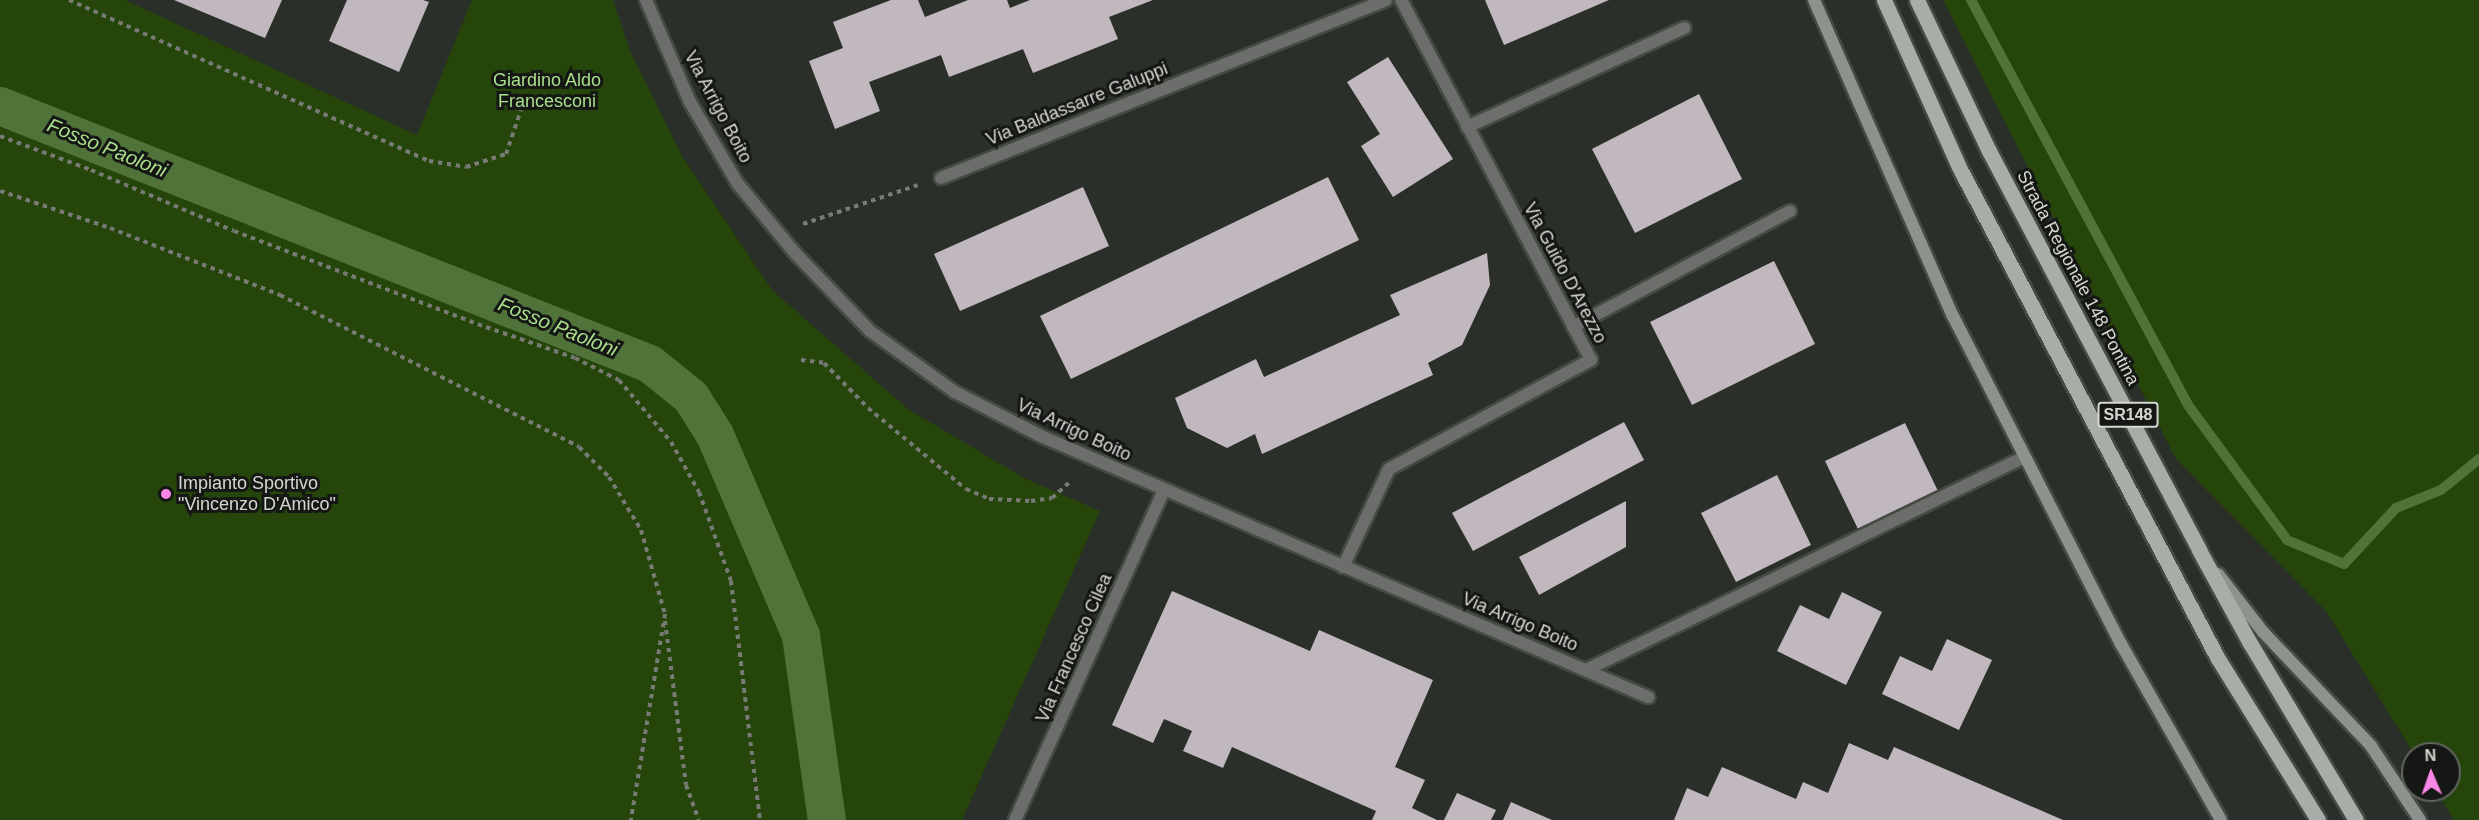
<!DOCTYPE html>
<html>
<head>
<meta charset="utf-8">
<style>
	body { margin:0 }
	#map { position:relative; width:2479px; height:820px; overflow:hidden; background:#2b2f29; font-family:Arial,sans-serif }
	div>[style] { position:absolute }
	.green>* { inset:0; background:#25450b }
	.stream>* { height:10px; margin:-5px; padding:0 5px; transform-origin:5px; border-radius:5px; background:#50733a }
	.canal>* { height:38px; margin:-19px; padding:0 19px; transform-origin:19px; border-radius:19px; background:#50733a }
	.building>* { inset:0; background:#c0b8be }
	.path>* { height:4px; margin-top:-2px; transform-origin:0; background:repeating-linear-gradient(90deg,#777a75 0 4.5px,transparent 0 9px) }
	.roads { filter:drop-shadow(2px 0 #464a44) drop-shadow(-2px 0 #464a44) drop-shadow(0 2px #464a44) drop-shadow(0 -2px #464a44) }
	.lane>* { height:12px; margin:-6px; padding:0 6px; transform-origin:6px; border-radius:6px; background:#6c6e6b }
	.street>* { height:12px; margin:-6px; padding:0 6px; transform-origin:6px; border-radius:6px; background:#6c6e6b }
	.secondary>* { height:12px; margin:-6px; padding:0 6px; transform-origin:6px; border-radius:6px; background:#8e928d }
	.primary>* { height:15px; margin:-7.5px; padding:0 7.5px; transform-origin:7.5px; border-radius:7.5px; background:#a9ada7 }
	.dots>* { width:16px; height:16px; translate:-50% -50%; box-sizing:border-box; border:3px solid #151714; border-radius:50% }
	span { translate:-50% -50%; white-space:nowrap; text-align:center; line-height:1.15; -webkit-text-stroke:6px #151714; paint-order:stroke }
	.shield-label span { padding:2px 4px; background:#151714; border:2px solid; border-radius:4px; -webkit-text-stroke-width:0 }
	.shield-label { font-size:16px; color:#d5d7d3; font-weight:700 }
	.park-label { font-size:18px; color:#aadf8b }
	.street-label { font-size:18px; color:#d5d7d3 }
	.poi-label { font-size:18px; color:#d5d7d3 }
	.left { translate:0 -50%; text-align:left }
	.water-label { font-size:20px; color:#abdf8c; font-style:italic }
	.north { position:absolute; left:2401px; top:742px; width:60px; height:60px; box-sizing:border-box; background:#151714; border:2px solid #626460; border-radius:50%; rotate:358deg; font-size:16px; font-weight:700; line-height:24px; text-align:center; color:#d5d7d3 }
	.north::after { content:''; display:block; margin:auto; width:21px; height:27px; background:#fa87e7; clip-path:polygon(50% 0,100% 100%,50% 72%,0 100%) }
</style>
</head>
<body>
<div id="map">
	<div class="green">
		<div style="clip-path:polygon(0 0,125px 0,417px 135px,472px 0,613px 0,630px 51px,682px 156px,772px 290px,908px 409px,1024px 478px,1100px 511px,962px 820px,0 820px)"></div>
		<div style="clip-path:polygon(1943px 0,2479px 0,2479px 820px,2454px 820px,2436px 790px,2449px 790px,2449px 754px,2414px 754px,2326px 611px,2176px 459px)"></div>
	</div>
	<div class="stream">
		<div style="left:1971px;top:0;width:459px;rotate:61.8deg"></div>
		<div style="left:2188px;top:405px;width:167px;rotate:53.7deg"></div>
		<div style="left:2287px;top:540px;width:62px;rotate:22.8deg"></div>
		<div style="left:2344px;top:564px;width:76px;rotate:-47.1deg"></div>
		<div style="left:2396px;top:508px;width:48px;rotate:-21.8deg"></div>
		<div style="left:2441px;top:490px;width:49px;rotate:-39.2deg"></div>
	</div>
	<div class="canal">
		<div style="left:0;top:106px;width:699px;rotate:21.65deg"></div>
		<div style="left:650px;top:364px;width:53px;rotate:38.8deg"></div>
		<div style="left:691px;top:397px;width:45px;rotate:57.7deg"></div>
		<div style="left:715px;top:435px;width:219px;rotate:66.8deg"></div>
		<div style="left:801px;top:636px;width:186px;rotate:82deg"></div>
	</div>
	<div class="building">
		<div style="clip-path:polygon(174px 0,282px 0,265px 38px)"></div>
		<div style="clip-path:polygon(347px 0,423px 0,429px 2px,399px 72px,329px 41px)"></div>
		<div style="clip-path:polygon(891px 0,918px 0,925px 17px,968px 0,1007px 0,1010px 8px,1030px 0,1153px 0,1109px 17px,1118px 39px,1033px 73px,1023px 49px,949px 77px,941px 55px,869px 82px,880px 111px,835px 129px,809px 61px,843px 48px,833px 22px)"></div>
		<div style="clip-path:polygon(1485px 0,1609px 0,1504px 45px)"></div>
		<div style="clip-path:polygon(1388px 57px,1453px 159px,1393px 197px,1361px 146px,1380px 134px,1347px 82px)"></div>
		<div style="clip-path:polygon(1699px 94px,1742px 179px,1635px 233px,1592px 149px)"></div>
		<div style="clip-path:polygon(1328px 177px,1359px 240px,1071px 379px,1040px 316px)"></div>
		<div style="clip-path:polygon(1083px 187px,1109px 246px,960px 311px,934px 254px)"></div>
		<div style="clip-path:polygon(1487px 253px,1490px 285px,1462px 345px,1428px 363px,1433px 375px,1262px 454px,1255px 434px,1227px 448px,1187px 428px,1175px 398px,1256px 359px,1264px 377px,1400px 315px,1390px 295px)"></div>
		<div style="clip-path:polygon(1774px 261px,1815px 344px,1692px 405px,1650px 322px)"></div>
		<div style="clip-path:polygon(1624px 422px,1644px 460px,1473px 551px,1452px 513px)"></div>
		<div style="clip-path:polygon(1905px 423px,1938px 491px,1858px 529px,1825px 461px)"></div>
		<div style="clip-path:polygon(1777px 475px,1811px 545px,1736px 582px,1701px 513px)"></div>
		<div style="clip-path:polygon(1626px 501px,1626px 547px,1539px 595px,1519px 557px)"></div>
		<div style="clip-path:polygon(1172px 591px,1310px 651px,1319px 630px,1433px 680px,1395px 767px,1425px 780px,1412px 808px,1437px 820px,1372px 820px,1376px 811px,1232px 747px,1223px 768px,1183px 751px,1192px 731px,1164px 719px,1153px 743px,1112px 725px)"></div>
		<div style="clip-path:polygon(1842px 592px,1882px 612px,1846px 685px,1777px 651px,1800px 605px,1829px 619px)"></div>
		<div style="clip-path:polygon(1947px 639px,1992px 660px,1959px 730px,1882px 694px,1900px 656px,1932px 671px)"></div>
		<div style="clip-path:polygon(1849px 743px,1888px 760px,1894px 747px,2063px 820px,1674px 820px,1687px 788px,1708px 797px,1722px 767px,1796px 799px,1803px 782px,1828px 793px)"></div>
		<div style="clip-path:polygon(1457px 793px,1496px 810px,1491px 820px,1444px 820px)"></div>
		<div style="clip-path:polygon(1511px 802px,1529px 810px,1552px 820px,1503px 820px)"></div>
	</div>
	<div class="path">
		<div style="left:69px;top:0;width:394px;rotate:24.1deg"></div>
		<div style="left:429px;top:161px;width:37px;rotate:9deg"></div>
		<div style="left:466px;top:167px;width:42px;rotate:-18deg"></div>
		<div style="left:506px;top:154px;width:46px;rotate:-71.2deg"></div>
		<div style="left:0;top:136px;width:97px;rotate:20.5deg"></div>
		<div style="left:91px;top:170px;width:155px;rotate:23.1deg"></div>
		<div style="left:234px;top:231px;width:270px;rotate:20.9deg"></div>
		<div style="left:486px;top:327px;width:94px;rotate:19.2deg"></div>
		<div style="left:575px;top:358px;width:49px;rotate:26.6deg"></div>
		<div style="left:619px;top:380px;width:81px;rotate:50deg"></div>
		<div style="left:671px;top:442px;width:57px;rotate:60.8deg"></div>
		<div style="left:699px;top:492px;width:95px;rotate:70.2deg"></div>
		<div style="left:731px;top:581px;width:241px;rotate:83.1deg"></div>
		<div style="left:0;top:191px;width:116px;rotate:18.6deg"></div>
		<div style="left:110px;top:228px;width:183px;rotate:21.5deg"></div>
		<div style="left:280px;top:295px;width:335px;rotate:26.9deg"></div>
		<div style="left:579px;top:447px;width:42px;rotate:45deg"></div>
		<div style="left:609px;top:477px;width:62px;rotate:58.9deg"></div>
		<div style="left:641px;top:530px;width:87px;rotate:74.1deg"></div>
		<div style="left:665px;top:614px;width:209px;rotate:99.4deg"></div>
		<div style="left:803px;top:224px;width:121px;rotate:-18.7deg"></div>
		<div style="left:801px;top:360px;width:23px;rotate:7deg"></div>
		<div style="left:824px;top:363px;width:63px;rotate:45.6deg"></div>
		<div style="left:868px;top:408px;width:127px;rotate:39.6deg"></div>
		<div style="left:966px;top:489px;width:25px;rotate:23deg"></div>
		<div style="left:989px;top:499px;width:42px;rotate:2.7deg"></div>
		<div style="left:1031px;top:501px;width:21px;rotate:-8deg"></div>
		<div style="left:1052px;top:498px;width:25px;rotate:-42deg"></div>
		<div style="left:665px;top:621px;width:165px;rotate:82.7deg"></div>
		<div style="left:686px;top:785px;width:37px;rotate:70deg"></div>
	</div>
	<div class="roads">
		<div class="lane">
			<div style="left:1467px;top:127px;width:239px;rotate:-24.5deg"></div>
			<div style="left:1573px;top:327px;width:246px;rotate:-28.1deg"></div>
			<div style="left:1586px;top:670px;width:488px;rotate:-25.9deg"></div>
		</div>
		<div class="street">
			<div style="left:646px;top:0;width:111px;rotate:66.7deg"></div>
			<div style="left:690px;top:102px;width:95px;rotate:59.7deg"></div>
			<div style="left:738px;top:184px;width:89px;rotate:50.4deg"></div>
			<div style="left:795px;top:253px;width:108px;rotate:46.1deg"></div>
			<div style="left:870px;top:331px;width:105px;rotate:35.7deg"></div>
			<div style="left:955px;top:392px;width:99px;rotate:27.1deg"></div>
			<div style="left:1043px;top:437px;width:659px;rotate:23.26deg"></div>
			<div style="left:941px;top:178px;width:479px;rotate:-21.8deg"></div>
			<div style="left:1343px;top:567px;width:108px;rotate:-64.9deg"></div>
			<div style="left:1389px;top:469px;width:230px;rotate:-28.4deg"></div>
			<div style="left:1591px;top:360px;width:407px;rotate:-117.8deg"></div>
			<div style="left:1015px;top:820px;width:362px;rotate:-65.7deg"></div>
		</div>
		<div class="secondary">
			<div style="left:1814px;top:0;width:345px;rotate:66.3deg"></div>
			<div style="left:1953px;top:316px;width:369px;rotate:62.9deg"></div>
			<div style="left:2121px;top:644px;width:202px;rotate:60.4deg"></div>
			<div style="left:2218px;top:574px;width:73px;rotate:52.2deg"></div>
			<div style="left:2263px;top:632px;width:157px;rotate:46.5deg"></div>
			<div style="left:2371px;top:746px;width:89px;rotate:56.5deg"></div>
		</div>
		<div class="primary">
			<div style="left:1884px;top:0;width:183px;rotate:65.8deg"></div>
			<div style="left:1959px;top:167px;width:554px;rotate:62.23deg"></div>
			<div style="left:2217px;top:657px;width:192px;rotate:58.2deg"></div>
			<div style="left:1917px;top:0;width:167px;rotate:64.5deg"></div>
			<div style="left:1989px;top:151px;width:451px;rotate:62.2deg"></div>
			<div style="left:2199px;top:550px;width:106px;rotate:61.3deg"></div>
			<div style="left:2250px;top:643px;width:206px;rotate:59.1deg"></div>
		</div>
	</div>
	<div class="dots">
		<div style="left:166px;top:494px;background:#fa87e7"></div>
	</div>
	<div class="shield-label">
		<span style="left:2128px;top:415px">SR148</span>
	</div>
	<div class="park-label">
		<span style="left:547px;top:91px">Giardino Aldo<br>Francesconi</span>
	</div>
	<div class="street-label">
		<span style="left:1077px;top:104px;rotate:-22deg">Via Baldassarre Galuppi</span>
		<span style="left:718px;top:107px;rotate:62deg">Via Arrigo Boito</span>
		<span style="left:1565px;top:273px;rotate:62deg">Via Guido D'Arezzo</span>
		<span style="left:2078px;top:278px;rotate:62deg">Strada Regionale 148 Pontina</span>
		<span style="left:1074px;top:430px;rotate:25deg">Via Arrigo Boito</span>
		<span style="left:1520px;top:622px;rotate:23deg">Via Arrigo Boito</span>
		<span style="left:1074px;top:648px;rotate:-66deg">Via Francesco Cilea</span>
	</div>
	<div class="poi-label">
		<span class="left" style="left:178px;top:494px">Impianto Sportivo<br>"Vincenzo D'Amico"</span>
	</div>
	<div class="water-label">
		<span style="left:107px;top:148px;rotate:22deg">Fosso Paoloni</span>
		<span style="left:558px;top:327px;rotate:22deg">Fosso Paoloni</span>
	</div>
	<div class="north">N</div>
</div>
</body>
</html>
